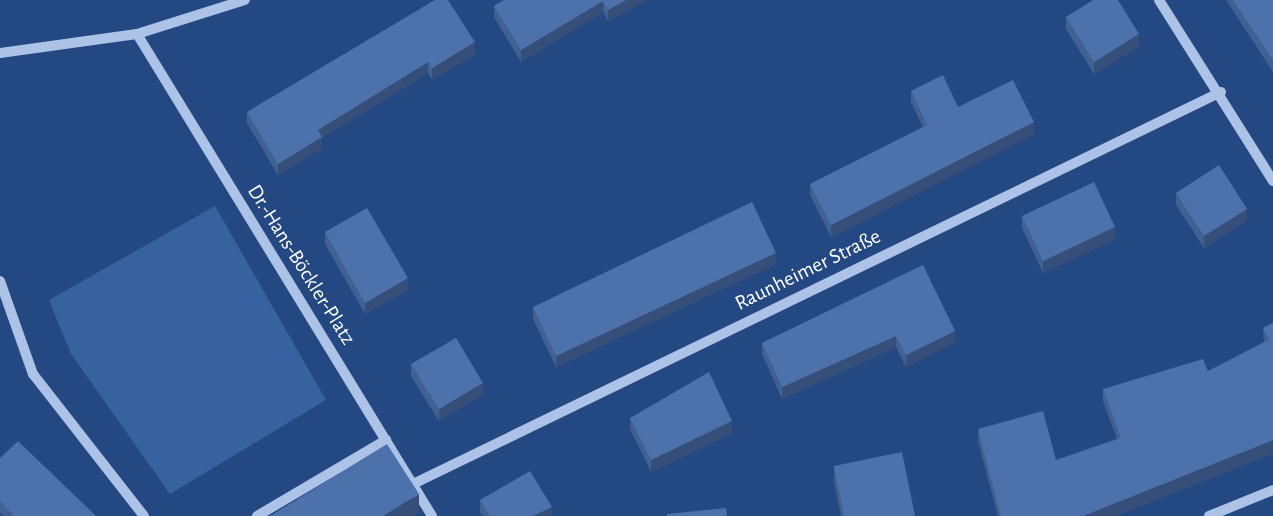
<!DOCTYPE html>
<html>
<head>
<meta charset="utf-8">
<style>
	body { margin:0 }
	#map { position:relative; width:1273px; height:516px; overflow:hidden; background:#244882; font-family:"Alegreya Sans",sans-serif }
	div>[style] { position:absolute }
	.green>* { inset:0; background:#3861a0 }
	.minor>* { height:10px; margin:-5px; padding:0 5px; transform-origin:5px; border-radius:5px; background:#acc3e7 }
	.wall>* { inset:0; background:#416193 }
	.shaded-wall>* { inset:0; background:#354f78 }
	.building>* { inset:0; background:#4c71ab }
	span { translate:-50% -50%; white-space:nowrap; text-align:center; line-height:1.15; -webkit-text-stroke:4.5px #244882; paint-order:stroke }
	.street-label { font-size:21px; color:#fff }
</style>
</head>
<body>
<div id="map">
	<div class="green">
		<div style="clip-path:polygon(215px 206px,326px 400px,170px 494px,71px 354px,49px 300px)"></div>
	</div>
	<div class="minor">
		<div style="left:1159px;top:0;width:214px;rotate:57.8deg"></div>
		<div style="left:137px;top:34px;width:565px;rotate:58.53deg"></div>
		<div style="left:0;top:53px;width:138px;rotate:-7.9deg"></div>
		<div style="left:137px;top:34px;width:113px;rotate:-17.5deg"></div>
		<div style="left:0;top:281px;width:99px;rotate:70.5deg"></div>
		<div style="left:33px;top:374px;width:180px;rotate:52deg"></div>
		<div style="left:413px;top:484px;width:898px;rotate:-25.88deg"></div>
		<div style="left:257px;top:516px;width:150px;rotate:-30.5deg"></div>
		<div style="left:1209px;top:516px;width:69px;rotate:-22.1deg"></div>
	</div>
	<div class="wall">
		<div style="clip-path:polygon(435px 0,475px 54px,432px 80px,428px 73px,322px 138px,322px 148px,278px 175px,247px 123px,247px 112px)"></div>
		<div style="clip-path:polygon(504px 0,647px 0,608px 21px,603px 12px,521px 62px,494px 17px,494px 6px)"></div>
		<div style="clip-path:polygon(1226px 0,1273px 0,1273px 72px)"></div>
		<div style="clip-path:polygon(1066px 17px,1139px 46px,1094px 74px,1066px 29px)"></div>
		<div style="clip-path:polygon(911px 91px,1034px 134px,831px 237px,810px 195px,810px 184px,923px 127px,911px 102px)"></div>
		<div style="clip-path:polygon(1176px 193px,1247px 220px,1204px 248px,1176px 205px)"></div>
		<div style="clip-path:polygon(1022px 216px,1115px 239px,1043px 273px,1022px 228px)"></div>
		<div style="clip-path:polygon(325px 232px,408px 290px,365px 314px,325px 244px)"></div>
		<div style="clip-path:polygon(776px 264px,556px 367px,533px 319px,533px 307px)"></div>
		<div style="clip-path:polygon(923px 265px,955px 342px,906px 367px,896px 347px,782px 399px,762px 354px,762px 343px)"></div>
		<div style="clip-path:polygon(1273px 323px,1273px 453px,1115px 516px,998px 516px,978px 441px,978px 429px,1056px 460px,1117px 439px,1103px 401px,1103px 389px,1208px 371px,1264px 342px,1263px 328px)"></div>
		<div style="clip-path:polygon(411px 364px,483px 394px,439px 421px,411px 376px)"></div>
		<div style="clip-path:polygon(630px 418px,732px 433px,651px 472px,630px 429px)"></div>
		<div style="clip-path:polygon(0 458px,96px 516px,3px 516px,0 513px)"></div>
		<div style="clip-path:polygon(834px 466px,915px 516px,841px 516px,834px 481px)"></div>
		<div style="clip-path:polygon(480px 500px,552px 516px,483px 516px,480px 512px)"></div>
	</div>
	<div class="shaded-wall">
		<div style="clip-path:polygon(626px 0,647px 0,608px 21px,608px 10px)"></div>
		<div style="clip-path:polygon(603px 1px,603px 12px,521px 62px,521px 50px)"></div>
		<div style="clip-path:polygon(1139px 34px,1139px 46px,1094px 74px,1094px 62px)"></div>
		<div style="clip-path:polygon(475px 42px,475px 54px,432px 80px,432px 68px)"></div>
		<div style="clip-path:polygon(428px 62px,428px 73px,322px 138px,322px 148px,278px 175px,278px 164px,318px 130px)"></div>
		<div style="clip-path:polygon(1034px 122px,1034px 134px,831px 237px,831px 225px)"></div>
		<div style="clip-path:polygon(1247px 209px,1247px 220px,1204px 248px,1204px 236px)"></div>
		<div style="clip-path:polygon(1115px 227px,1115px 239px,1043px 273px,1043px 261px)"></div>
		<div style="clip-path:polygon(776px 253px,776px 264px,556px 367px,556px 356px)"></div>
		<div style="clip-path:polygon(408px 278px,408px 290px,365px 314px,365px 303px)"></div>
		<div style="clip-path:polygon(955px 331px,955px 342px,906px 367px,906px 355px)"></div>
		<div style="clip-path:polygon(896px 336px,896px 347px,782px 399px,782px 387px)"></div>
		<div style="clip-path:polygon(483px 383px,483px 394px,439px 421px,439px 409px)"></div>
		<div style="clip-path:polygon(732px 421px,732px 433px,651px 472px,651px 460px)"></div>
		<div style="clip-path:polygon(1273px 440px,1273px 453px,1115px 516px,1083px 516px)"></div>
		<div style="clip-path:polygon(419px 494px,419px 513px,414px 516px,383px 516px)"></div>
		<div style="clip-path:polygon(552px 507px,552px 516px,533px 516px)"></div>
	</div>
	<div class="building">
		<div style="clip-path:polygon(435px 0,448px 0,475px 42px,432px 68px,428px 62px,318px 130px,322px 137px,278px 164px,247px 112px)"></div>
		<div style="clip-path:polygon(504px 0,626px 0,608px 10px,603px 1px,521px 50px,494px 6px)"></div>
		<div style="clip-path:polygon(1093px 0,1118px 0,1139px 34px,1094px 62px,1066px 17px)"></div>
		<div style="clip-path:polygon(1233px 0,1273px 0,1273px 60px)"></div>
		<div style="clip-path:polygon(943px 75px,958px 107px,1013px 80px,1034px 122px,831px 225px,810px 184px,927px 125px,911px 91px)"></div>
		<div style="clip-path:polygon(1219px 165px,1247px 209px,1204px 236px,1176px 193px)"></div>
		<div style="clip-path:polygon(1094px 182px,1115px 227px,1043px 261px,1022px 216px)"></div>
		<div style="clip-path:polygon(752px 202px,776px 253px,556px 356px,533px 307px)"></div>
		<div style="clip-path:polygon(367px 208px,408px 278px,365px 303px,325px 232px)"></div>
		<div style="clip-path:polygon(923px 265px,955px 331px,906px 355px,896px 336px,782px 387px,762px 343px)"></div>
		<div style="clip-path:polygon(1273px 323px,1273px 440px,1083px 516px,1001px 516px,978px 429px,1043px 411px,1056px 460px,1121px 438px,1103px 389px,1203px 359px,1208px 371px,1269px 340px,1263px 328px)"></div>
		<div style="clip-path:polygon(456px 338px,483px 383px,439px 409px,411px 364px)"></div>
		<div style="clip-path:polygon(709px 372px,732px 421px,651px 460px,630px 418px)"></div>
		<div style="clip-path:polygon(18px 441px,96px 516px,14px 516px,0 501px,0 458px)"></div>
		<div style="clip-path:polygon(387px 444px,419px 494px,383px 516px,270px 516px)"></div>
		<div style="clip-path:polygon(902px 452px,915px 516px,844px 516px,834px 466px)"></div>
		<div style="clip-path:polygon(530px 471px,552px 507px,533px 516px,490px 516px,480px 500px)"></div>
		<div style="clip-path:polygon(726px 508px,727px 516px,667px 516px,667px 514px)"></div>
	</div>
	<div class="street-label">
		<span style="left:301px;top:265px;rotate:58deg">Dr.-Hans-Böckler-Platz</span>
		<span style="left:808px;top:270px;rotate:-26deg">Raunheimer Straße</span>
	</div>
</div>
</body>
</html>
